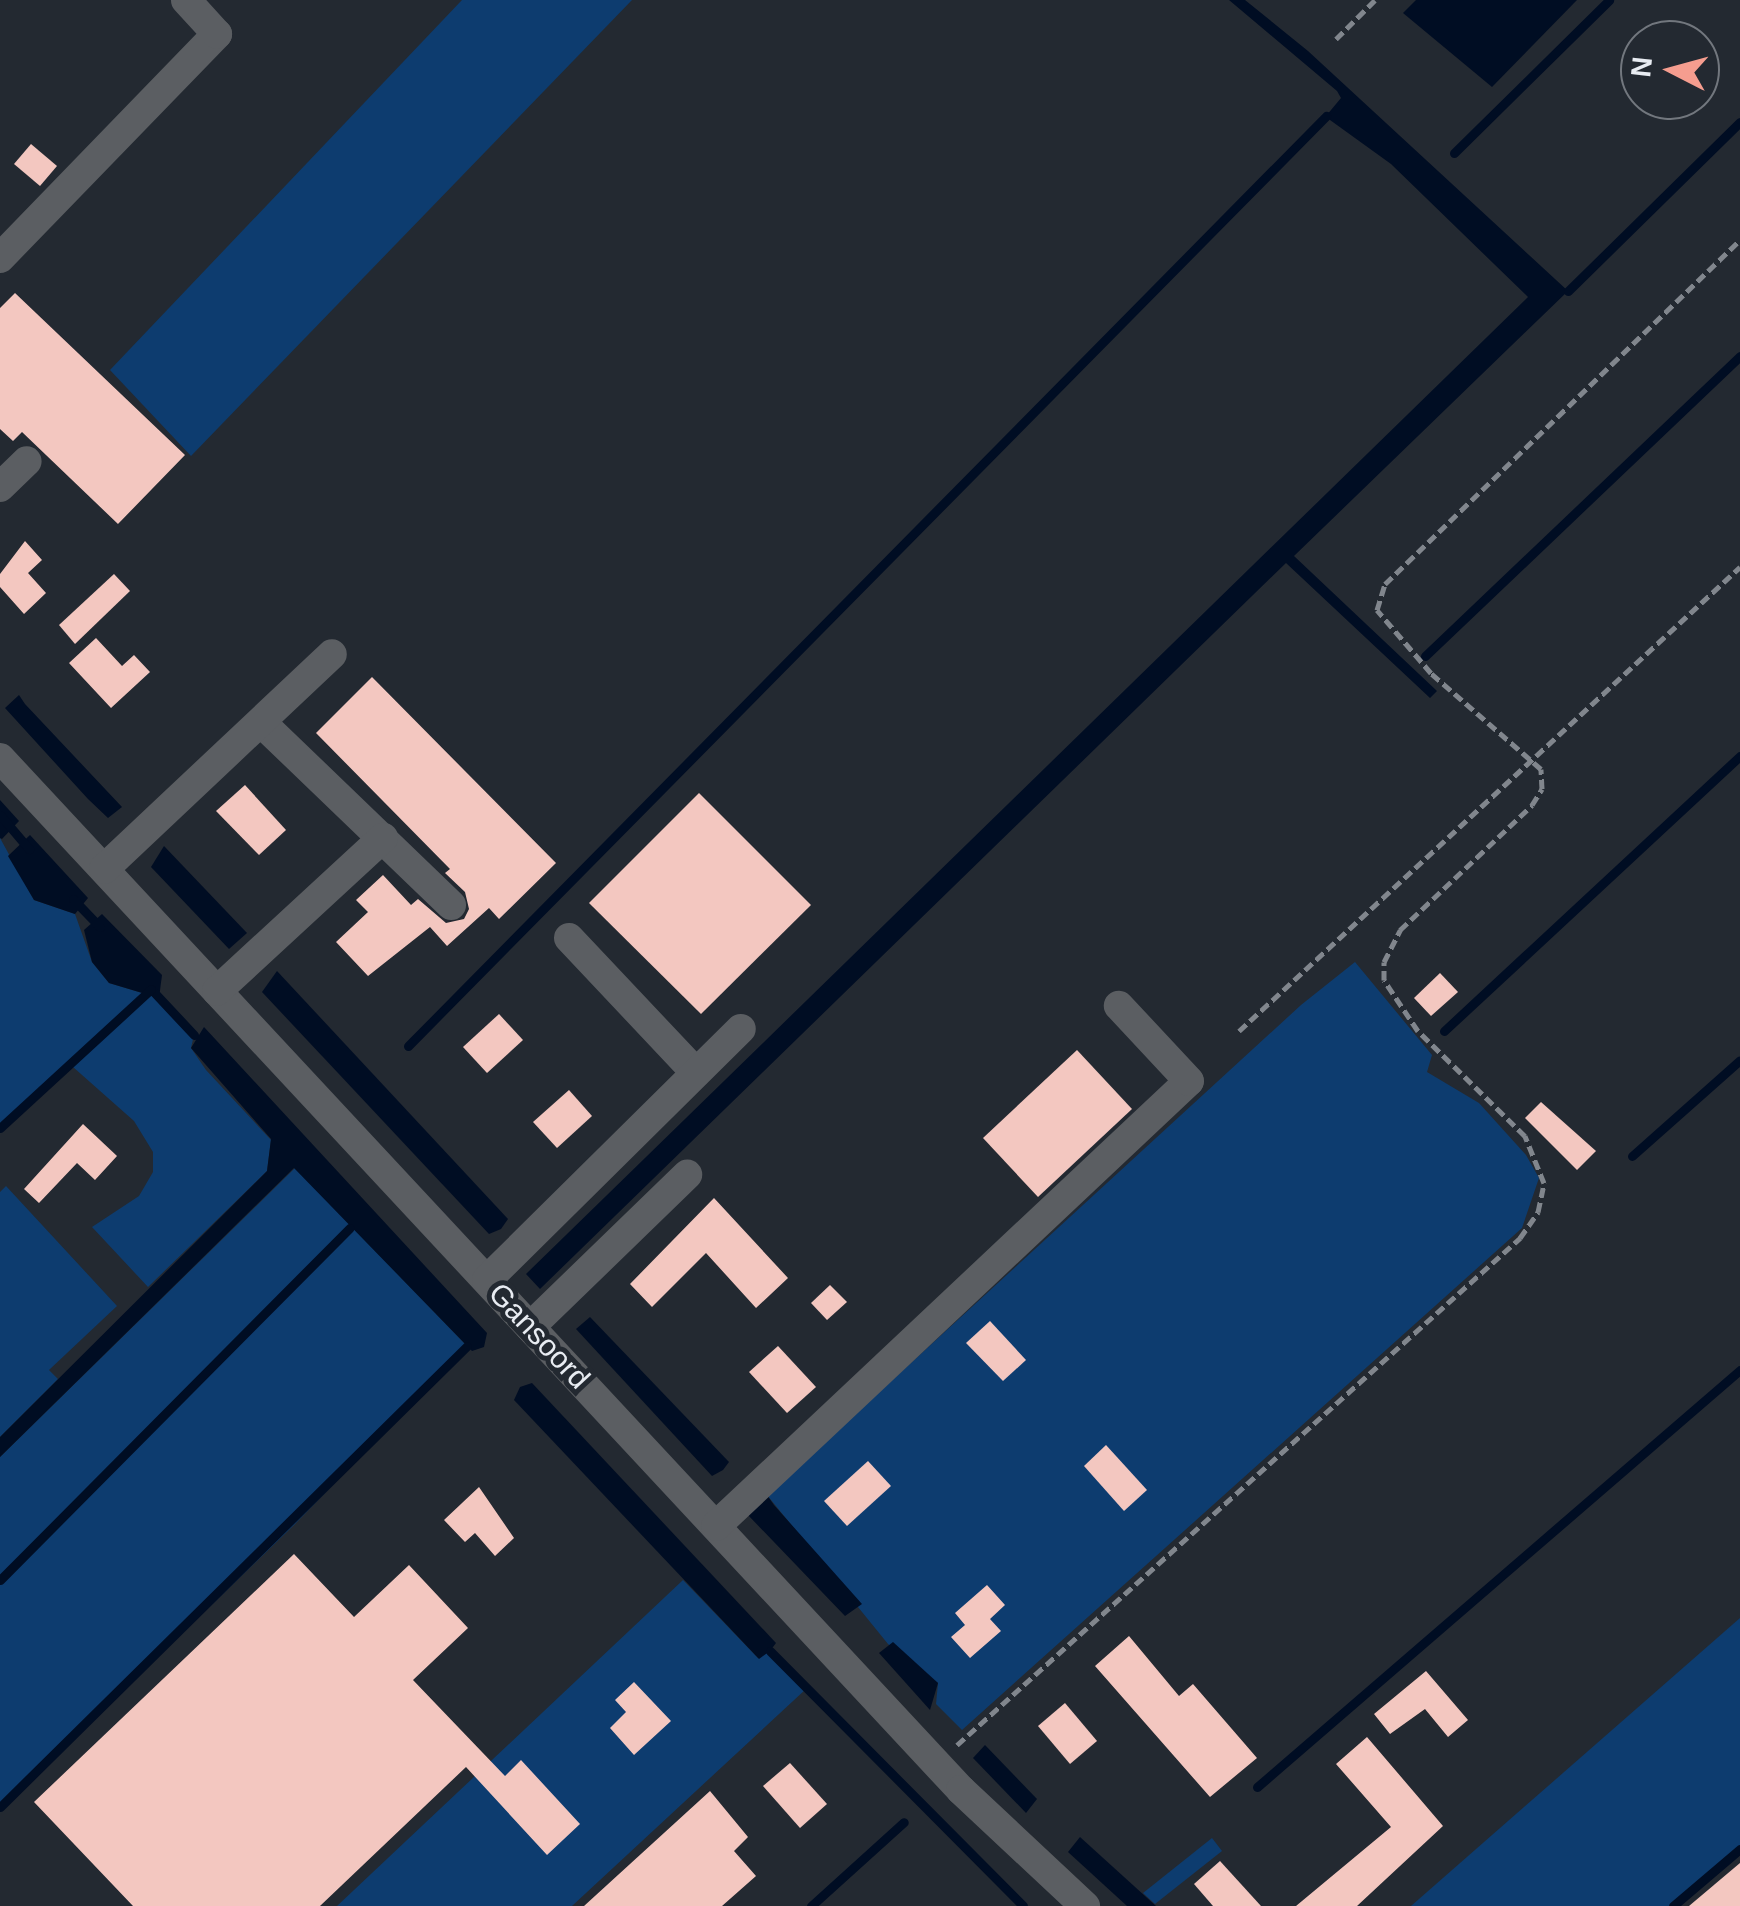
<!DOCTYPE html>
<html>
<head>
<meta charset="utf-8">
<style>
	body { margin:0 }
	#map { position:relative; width:1740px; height:1906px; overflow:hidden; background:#232931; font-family:Helvetica,sans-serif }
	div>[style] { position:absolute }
	.green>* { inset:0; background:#0d3c6f }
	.water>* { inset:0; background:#000d23 }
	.stream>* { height:9px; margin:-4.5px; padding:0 4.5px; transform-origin:4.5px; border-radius:4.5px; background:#000d23 }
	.building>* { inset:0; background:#f3c7c0 }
	.path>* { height:5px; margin-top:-2.5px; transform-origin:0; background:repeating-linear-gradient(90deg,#81868d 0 10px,transparent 0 15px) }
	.minor>* { height:30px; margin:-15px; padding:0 15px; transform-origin:15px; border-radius:15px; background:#5b5e62 }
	span { translate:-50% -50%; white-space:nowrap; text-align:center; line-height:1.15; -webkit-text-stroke:10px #232931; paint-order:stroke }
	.street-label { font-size:30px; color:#e8ecf2 }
	.north { position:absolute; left:1620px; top:20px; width:100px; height:100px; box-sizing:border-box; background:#232931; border:2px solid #72777e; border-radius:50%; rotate:276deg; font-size:28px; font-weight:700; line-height:40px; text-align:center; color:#e8ecf2 }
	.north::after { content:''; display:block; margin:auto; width:35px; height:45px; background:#f59d8f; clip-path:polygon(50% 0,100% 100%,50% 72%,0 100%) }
</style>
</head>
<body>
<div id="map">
	<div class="green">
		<div style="clip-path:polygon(462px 0,632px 0,191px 456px,110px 370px)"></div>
		<div style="clip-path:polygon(0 838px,34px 900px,75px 914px,92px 962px,109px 983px,159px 998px,194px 1035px,191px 1048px,206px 1070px,271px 1140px,267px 1171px,148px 1287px,92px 1227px,139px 1196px,153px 1172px,153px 1152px,134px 1121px,73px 1067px,0 1131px)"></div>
		<div style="clip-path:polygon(1355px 962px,1432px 1055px,1427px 1072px,1479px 1103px,1526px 1155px,1539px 1178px,1522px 1228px,962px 1730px,936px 1704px,938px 1683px,888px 1644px,767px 1495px,1301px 1005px)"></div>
		<div style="clip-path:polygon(295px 1168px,467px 1346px,294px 1525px,0 1810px,0 1457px)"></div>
		<div style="clip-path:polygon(6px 1186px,117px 1306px,49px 1370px,58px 1379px,0 1437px,0 1192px)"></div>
		<div style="clip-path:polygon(683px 1580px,758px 1658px,770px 1651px,806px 1689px,572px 1906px,337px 1906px)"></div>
		<div style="clip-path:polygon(1740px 1618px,1740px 1849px,1673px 1906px,1411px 1906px)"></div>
		<div style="clip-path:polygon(1212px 1838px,1222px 1851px,1155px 1904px,1143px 1893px)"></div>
	</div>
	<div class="water">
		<div style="clip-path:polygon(1229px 0,1245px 0,1308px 51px,1568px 291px,1294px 556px,1437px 691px,1430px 698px,1286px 563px,540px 1289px,526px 1274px,1528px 297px,1391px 164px,1330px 120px,1326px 116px,1341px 98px,1337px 91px)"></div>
		<div style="clip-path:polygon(1416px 0,1577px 0,1492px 87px,1403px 13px)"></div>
		<div style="clip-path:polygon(19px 695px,25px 704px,122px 807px,108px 818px,88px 799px,5px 708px)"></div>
		<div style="clip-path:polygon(0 800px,19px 821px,2px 839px,0 838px)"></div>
		<div style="clip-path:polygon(30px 835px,88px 898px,75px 914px,34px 900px,8px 856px)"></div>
		<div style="clip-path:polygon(164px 846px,247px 933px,229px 949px,151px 867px)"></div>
		<div style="clip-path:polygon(102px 914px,162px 975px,159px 998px,109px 983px,92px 962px,84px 930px)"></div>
		<div style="clip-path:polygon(277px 971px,508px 1219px,501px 1229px,489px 1234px,262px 992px)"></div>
		<div style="clip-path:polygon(204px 1027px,487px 1333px,484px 1347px,472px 1351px,294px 1168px,0 1457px,0 1437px,267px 1171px,271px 1139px,191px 1048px)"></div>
		<div style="clip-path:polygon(590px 1317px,729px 1462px,723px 1470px,712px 1476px,576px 1329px)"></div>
		<div style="clip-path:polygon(532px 1383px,776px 1643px,770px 1651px,759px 1659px,514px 1400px,520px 1387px)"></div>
		<div style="clip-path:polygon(767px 1495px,774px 1505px,862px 1604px,845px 1616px,747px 1514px)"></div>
		<div style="clip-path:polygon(893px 1642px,938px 1683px,930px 1710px,879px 1653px)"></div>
		<div style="clip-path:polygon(985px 1745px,1037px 1799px,1026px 1813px,973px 1758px)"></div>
		<div style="clip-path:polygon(1080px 1837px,1156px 1906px,1127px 1906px,1068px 1852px)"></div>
	</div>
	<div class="stream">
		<div style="left:1454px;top:153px;width:218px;rotate:-44.6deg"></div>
		<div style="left:1568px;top:291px;width:241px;rotate:-44.5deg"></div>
		<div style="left:1425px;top:656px;width:435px;rotate:-43.6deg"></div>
		<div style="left:0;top:815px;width:45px;rotate:49.5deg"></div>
		<div style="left:73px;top:899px;width:39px;rotate:46deg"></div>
		<div style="left:151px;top:989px;width:63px;rotate:46.9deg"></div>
		<div style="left:1444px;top:1031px;width:404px;rotate:-42.9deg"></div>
		<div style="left:408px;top:1046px;width:1307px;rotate:-45.37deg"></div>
		<div style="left:0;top:1128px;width:205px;rotate:-42.6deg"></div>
		<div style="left:1632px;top:1156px;width:144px;rotate:-41.6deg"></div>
		<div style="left:0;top:1580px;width:496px;rotate:-45.2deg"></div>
		<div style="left:770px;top:1651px;width:359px;rotate:45.2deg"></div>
		<div style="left:1257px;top:1787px;width:638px;rotate:-40.81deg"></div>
		<div style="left:0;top:1807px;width:656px;rotate:-44.63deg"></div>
		<div style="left:811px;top:1906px;width:125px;rotate:-42.1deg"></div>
		<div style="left:1673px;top:1906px;width:88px;rotate:-40.4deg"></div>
	</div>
	<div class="building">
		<div style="clip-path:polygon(31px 144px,57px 166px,40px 186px,14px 164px)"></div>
		<div style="clip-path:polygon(15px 293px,185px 455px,118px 524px,22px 432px,13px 441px,0 429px,0 308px)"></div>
		<div style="clip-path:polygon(25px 541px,42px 560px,28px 573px,46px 593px,24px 614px,0 587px,0 574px)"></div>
		<div style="clip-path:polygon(114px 574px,130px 591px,75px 644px,59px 625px)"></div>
		<div style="clip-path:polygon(96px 638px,122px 666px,134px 655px,150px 672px,111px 708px,69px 663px)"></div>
		<div style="clip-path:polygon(372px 677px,556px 863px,499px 919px,489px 908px,447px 946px,430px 927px,368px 976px,336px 942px,368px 912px,356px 900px,383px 875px,411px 905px,418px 899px,446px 923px,464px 919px,469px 909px,465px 892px,445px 873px,450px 869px,316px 733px)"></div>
		<div style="clip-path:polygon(245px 785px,286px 830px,259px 855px,216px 811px)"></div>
		<div style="clip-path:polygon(699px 793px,811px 905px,701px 1014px,589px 903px)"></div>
		<div style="clip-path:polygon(1440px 973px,1458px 992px,1431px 1016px,1414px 998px)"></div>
		<div style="clip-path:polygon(499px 1014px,523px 1040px,487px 1073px,463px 1047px)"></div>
		<div style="clip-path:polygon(1077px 1050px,1132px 1109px,1038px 1197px,983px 1138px)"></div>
		<div style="clip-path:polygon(569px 1090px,592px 1116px,557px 1148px,533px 1122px)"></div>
		<div style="clip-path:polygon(1541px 1102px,1596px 1151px,1577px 1170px,1525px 1118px)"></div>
		<div style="clip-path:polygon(83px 1124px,117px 1156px,95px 1180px,77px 1163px,39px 1203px,24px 1189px)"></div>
		<div style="clip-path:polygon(714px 1198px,788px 1278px,756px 1308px,706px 1253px,652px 1307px,630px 1284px)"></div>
		<div style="clip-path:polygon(830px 1285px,847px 1302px,827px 1320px,811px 1303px)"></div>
		<div style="clip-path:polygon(990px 1321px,1026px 1360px,1003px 1381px,966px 1343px)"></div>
		<div style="clip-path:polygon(778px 1346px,816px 1387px,787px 1413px,749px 1372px)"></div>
		<div style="clip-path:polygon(1106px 1445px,1147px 1490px,1124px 1511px,1084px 1466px)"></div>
		<div style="clip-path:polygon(868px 1461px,891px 1486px,847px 1526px,824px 1501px)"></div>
		<div style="clip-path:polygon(479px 1487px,514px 1538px,495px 1556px,475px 1533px,465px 1542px,444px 1520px)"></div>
		<div style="clip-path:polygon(294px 1554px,354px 1617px,409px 1565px,468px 1628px,413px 1680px,505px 1776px,521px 1760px,580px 1824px,547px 1855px,466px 1767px,320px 1906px,133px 1906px,34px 1802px)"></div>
		<div style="clip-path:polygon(987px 1585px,1005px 1605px,990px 1619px,1001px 1631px,970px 1658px,951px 1637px,965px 1625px,955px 1613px)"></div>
		<div style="clip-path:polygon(1129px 1636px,1179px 1696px,1193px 1684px,1257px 1758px,1210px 1797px,1095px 1666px)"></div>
		<div style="clip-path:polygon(1426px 1671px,1468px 1720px,1448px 1737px,1425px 1709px,1390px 1734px,1374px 1714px)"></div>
		<div style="clip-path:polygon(634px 1682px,671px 1721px,634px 1755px,610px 1728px,626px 1712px,615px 1700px)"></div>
		<div style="clip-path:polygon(1065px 1703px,1097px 1741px,1070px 1764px,1038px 1726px)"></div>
		<div style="clip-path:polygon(1367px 1737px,1443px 1826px,1357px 1906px,1296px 1906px,1391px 1827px,1336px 1764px)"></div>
		<div style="clip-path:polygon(790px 1763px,827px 1804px,800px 1828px,763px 1786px)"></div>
		<div style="clip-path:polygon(710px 1791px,748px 1837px,734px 1851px,756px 1876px,722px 1906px,584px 1906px)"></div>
		<div style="clip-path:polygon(1220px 1861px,1261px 1906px,1213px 1906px,1194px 1884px)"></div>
		<div style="clip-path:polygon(1740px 1863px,1740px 1906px,1689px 1906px)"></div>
	</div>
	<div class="path">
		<div style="left:1336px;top:39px;width:55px;rotate:-45deg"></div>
		<div style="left:1239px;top:1031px;width:683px;rotate:-42.8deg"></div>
		<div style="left:957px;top:1745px;width:758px;rotate:-42deg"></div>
		<div style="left:1520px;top:1238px;width:32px;rotate:-55deg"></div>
		<div style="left:1538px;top:1212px;width:30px;rotate:-78deg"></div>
		<div style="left:1544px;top:1183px;width:51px;rotate:-112deg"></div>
		<div style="left:1525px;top:1136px;width:150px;rotate:-135.5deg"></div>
		<div style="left:1418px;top:1031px;width:61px;rotate:-123.7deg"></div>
		<div style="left:1384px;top:980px;width:18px;rotate:-90deg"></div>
		<div style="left:1384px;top:962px;width:36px;rotate:-63deg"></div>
		<div style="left:1400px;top:930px;width:182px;rotate:-43.4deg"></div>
		<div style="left:1532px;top:805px;width:19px;rotate:-58deg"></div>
		<div style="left:1542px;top:789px;width:20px;rotate:-93deg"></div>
		<div style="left:1541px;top:769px;width:146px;rotate:-138.9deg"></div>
		<div style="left:1431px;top:673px;width:83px;rotate:-130.6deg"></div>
		<div style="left:1377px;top:610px;width:27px;rotate:-73deg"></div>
		<div style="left:1385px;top:584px;width:494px;rotate:-44.1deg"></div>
	</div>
	<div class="minor">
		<div style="left:0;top:258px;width:312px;rotate:-45.9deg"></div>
		<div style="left:217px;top:34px;width:46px;rotate:-132.4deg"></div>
		<div style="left:0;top:487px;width:37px;rotate:-44deg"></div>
		<div style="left:263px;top:724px;width:261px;rotate:43.9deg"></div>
		<div style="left:0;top:758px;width:1410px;rotate:47.04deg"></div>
		<div style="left:961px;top:1790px;width:170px;rotate:43.1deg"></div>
		<div style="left:104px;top:869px;width:313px;rotate:-43.3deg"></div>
		<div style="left:569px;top:938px;width:185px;rotate:46.7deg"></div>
		<div style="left:217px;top:991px;width:226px;rotate:-42.7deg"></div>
		<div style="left:487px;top:1280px;width:357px;rotate:-44.7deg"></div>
		<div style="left:530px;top:1327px;width:219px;rotate:-44.1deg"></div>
		<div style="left:716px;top:1526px;width:649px;rotate:-43.25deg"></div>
		<div style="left:1189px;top:1081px;width:103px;rotate:-133deg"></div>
	</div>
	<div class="street-label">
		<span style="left:539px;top:1336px;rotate:47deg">Gansoord</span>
	</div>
	<div class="north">N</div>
</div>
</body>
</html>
